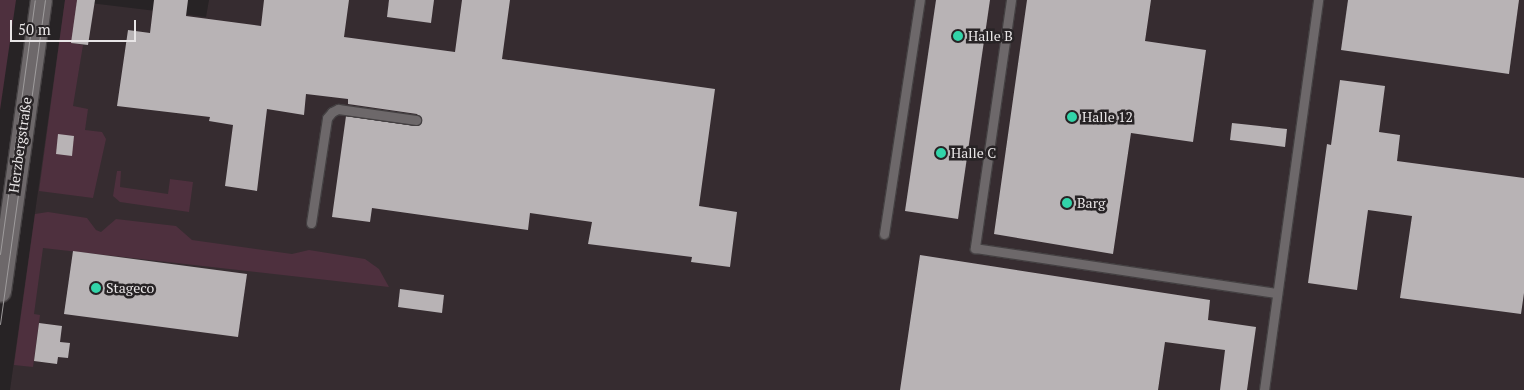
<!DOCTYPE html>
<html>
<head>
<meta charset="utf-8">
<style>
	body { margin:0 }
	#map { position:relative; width:1524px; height:390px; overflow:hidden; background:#272325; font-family:"PT Serif",serif }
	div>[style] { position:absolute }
	.built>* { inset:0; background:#362c30 }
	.green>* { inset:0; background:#4e303e }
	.building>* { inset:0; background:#b8b3b5 }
	.roads { filter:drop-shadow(1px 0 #444042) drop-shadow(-1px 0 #444042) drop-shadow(0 1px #444042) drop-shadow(0 -1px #444042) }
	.service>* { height:9px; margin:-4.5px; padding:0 4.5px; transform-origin:4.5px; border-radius:4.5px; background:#6d686a }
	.tertiary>* { height:21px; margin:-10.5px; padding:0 10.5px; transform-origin:10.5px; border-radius:10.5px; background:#6d686a }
	.tram>* { height:1px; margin:-0.5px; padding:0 0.5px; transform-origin:0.5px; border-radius:0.5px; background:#9e9b9c }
	.dots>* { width:14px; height:14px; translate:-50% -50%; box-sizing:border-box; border:2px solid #272325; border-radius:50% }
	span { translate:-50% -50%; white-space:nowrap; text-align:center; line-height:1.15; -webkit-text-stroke:5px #272325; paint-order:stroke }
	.poi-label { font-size:14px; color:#e8e5e6 }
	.left { translate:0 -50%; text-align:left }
	.street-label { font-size:14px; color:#e8e5e6 }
	.scale { position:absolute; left:10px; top:20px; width:126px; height:22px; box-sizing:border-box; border:2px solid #e8e5e6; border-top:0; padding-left:6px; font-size:15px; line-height:18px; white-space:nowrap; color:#e8e5e6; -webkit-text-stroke:4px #272325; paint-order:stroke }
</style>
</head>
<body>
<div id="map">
	<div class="built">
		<div style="clip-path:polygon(65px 0,206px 17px,209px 0,1524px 0,1524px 390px,10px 390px)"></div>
	</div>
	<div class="green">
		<div style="clip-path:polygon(0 0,16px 0,0 110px)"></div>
		<div style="clip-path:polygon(65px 0,77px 0,72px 43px,83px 45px,73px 106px,88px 109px,85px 130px,102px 132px,106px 139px,93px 198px,39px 191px)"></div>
		<div style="clip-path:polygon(117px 171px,121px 171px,120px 187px,168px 194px,170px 179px,193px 182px,189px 212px,120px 202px,113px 196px)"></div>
		<div style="clip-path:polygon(48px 212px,87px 218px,96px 230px,101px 232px,116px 219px,176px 226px,192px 240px,292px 254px,309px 250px,365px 259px,379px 269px,389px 287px,43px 248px,34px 314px,40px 315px,33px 367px,14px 365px,35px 214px)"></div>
	</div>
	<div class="building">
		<div style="clip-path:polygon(77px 0,95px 0,88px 45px,71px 43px)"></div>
		<div style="clip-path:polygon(154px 0,188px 0,186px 16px,261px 26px,264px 0,349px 0,344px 37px,455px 52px,462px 0,510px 0,502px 59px,715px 89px,699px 206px,737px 212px,730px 267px,691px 262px,692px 257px,588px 244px,592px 222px,530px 213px,528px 230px,372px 208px,370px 222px,332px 217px,346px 116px,415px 126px,422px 121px,417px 114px,348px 104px,348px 99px,306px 94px,304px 115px,267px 109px,257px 191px,225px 186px,233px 125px,209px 121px,210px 117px,117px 106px,128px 30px,150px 33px)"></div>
		<div style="clip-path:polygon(389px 0,434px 0,431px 23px,387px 17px)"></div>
		<div style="clip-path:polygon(936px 0,990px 0,958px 219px,905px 211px)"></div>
		<div style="clip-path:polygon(1027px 0,1151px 0,1145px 41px,1206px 50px,1193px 142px,1131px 133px,1113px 254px,994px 234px)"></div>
		<div style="clip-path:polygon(1348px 0,1519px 0,1509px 74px,1341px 50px)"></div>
		<div style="clip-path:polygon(1340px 80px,1385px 86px,1379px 132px,1400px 135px,1397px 161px,1524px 178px,1524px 293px,1521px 314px,1400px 298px,1412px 216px,1368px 210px,1357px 290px,1308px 283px,1327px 144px,1331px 145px)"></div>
		<div style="clip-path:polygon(1232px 123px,1287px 129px,1285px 147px,1230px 140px)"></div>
		<div style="clip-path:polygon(58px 134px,74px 136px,72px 156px,56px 154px)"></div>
		<div style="clip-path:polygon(73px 251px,247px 274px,238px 337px,64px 314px)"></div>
		<div style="clip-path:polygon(920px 255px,1210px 300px,1208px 320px,1256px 327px,1247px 390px,1220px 390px,1225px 350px,1165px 342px,1158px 390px,900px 390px)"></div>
		<div style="clip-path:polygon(400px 289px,444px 295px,442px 313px,398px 307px)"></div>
		<div style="clip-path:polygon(39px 323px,62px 326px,60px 342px,70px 343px,68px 358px,58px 357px,57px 364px,34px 361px)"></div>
	</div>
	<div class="roads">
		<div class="service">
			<div style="left:1011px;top:0;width:251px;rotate:98.3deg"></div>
			<div style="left:975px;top:248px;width:305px;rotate:8.5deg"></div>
			<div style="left:311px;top:223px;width:106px;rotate:-81.3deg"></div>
			<div style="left:327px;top:118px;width:8px;rotate:-50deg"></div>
			<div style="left:332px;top:112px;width:7px;rotate:-27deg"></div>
			<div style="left:338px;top:109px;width:79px;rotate:8deg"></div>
			<div style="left:884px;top:234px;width:237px;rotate:-81.3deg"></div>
			<div style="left:1264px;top:390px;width:394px;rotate:-82.1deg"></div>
		</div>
		<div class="tertiary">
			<div style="left:0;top:291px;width:294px;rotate:-82deg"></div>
		</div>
	</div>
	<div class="tram">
		<div style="left:0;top:254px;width:256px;rotate:-82.2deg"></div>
		<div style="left:0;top:324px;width:327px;rotate:-82.1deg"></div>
	</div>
	<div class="dots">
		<div style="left:958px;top:36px;background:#32d4a9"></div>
		<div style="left:1072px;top:117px;background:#32d4a9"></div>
		<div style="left:941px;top:153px;background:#32d4a9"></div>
		<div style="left:1067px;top:203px;background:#32d4a9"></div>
		<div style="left:96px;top:288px;background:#32d4a9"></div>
	</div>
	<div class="poi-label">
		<span class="left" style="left:968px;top:36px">Halle B</span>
		<span class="left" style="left:1082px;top:117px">Halle 12</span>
		<span class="left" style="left:951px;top:153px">Halle C</span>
		<span class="left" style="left:1077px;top:203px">Barg</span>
		<span class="left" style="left:106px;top:288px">Stageco</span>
	</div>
	<div class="street-label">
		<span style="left:20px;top:145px;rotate:-82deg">Herzbergstraße</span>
	</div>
	<div class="scale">50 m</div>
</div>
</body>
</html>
